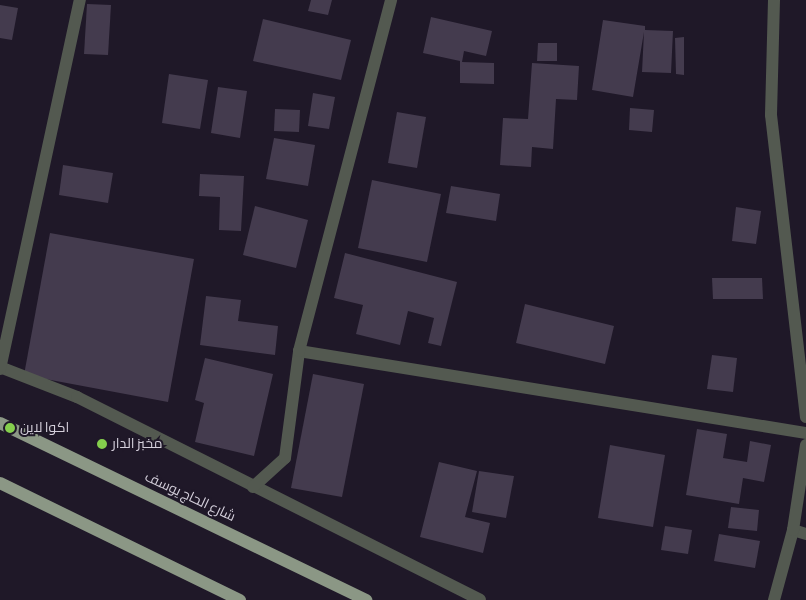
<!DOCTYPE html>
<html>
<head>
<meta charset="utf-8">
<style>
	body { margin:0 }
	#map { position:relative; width:806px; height:600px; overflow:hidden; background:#1f1828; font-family:"Alegreya Sans",Cairo,sans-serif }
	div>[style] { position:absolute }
	.building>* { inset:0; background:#443b4e }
	.minor>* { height:12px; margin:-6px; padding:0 6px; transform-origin:6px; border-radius:6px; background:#535950 }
	.major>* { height:12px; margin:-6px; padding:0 6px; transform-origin:6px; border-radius:6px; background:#8b9785 }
	.dots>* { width:14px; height:14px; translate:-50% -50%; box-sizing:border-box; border:2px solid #1f1828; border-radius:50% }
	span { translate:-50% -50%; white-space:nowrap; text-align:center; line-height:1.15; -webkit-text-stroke:4px #1f1828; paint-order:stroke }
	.poi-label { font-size:14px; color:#d4cfdb }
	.left { translate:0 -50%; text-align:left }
	.street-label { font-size:14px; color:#d4cfdb }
</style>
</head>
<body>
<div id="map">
	<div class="building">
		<div style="clip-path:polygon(311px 0,332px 0,328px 15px,308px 11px)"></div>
		<div style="clip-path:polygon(87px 4px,111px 5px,108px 55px,84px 54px)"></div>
		<div style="clip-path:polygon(0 5px,18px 8px,12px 40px,0 38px)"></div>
		<div style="clip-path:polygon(431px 17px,492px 31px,486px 56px,464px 51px,462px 62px,494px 63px,494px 84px,460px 83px,460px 61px,423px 53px)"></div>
		<div style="clip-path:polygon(263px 19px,351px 40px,341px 80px,253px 61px)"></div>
		<div style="clip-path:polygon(603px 20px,645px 26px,645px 30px,673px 31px,671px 73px,642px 72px,644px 32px,633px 97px,592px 90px)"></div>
		<div style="clip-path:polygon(684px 37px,684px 75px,676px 74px,675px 38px)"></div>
		<div style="clip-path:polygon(538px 43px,557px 43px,557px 61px,537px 61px)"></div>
		<div style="clip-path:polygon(532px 63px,579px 66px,577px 100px,556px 99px,553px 149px,532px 147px,531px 167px,500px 165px,503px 118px,528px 119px)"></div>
		<div style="clip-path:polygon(169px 74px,208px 80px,200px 129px,162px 123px)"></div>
		<div style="clip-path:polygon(218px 87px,247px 91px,240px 138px,211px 133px)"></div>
		<div style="clip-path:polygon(313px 93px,335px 97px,329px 129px,308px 126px)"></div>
		<div style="clip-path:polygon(630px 108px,654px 110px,652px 132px,629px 130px)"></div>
		<div style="clip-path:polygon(275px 109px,300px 110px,299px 132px,274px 131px)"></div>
		<div style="clip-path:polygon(397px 112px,426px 117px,417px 168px,388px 163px)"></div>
		<div style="clip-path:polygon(274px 138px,315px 145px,308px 186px,266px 179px)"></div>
		<div style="clip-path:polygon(63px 165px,113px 173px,108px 203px,59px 195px)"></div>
		<div style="clip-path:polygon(200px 174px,244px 176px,241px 231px,219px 230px,220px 197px,199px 196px)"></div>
		<div style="clip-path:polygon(372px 180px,441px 194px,427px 262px,358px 248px)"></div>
		<div style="clip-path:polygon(451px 186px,500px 194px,496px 221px,446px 213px)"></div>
		<div style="clip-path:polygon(255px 206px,308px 220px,296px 268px,243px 255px)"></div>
		<div style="clip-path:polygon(736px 207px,761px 211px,756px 244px,732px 241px)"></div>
		<div style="clip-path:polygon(50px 233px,194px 259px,168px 402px,24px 375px)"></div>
		<div style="clip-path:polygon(345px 253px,457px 282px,441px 346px,428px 343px,434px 318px,408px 311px,400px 345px,356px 334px,363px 305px,334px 298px)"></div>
		<div style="clip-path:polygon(712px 278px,762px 278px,763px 299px,713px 299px)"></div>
		<div style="clip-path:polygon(206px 296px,241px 300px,238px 321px,278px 326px,275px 355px,200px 345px)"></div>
		<div style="clip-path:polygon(525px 304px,614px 326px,605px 364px,516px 343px)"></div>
		<div style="clip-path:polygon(712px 355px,737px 358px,733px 392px,707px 389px)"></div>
		<div style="clip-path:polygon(205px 358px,273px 374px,254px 456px,195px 442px,204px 403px,195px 400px)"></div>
		<div style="clip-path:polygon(313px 374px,364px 384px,342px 497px,291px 488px)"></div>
		<div style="clip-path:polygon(697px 429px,727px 434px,723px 458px,747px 462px,750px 441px,771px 445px,764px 482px,743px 478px,739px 504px,686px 495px)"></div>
		<div style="clip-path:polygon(610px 445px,665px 455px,653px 527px,598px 518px)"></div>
		<div style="clip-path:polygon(439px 462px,477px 471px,465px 517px,490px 523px,483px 553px,420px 537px)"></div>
		<div style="clip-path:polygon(479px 471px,514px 476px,506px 518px,472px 512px)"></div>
		<div style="clip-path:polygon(731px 507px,759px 510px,757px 531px,728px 528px)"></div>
		<div style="clip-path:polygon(665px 526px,692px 530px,688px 554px,661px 550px)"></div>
		<div style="clip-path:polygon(719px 534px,760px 541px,755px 568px,714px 561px)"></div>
	</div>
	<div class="minor">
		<div style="left:774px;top:0;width:115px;rotate:91.5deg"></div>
		<div style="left:771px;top:115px;width:304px;rotate:83.4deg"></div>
		<div style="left:299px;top:351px;width:514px;rotate:9.19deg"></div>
		<div style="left:0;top:367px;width:83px;rotate:21.3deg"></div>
		<div style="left:77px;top:397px;width:451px;rotate:26.7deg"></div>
		<div style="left:0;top:369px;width:378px;rotate:-77.8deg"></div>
		<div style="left:253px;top:487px;width:43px;rotate:-42.2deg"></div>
		<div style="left:285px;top:458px;width:108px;rotate:-82.5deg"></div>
		<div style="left:299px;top:351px;width:363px;rotate:-75.3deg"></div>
		<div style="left:793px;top:530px;width:14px;rotate:17deg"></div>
		<div style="left:774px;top:600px;width:73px;rotate:-74.8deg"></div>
		<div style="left:793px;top:530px;width:86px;rotate:-81.3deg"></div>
	</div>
	<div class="major">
		<div style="left:0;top:423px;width:407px;rotate:25.8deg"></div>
		<div style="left:0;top:483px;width:267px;rotate:26deg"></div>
	</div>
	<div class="dots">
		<div style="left:10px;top:428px;background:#85cf4d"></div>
		<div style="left:102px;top:444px;background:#85cf4d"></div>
	</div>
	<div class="poi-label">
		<span class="left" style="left:20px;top:428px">اكوا لاين</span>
		<span class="left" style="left:112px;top:444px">مخبز الدار</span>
	</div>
	<div class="street-label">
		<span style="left:190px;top:497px;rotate:25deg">شارع الحاج يوسف</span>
	</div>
</div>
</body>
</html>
